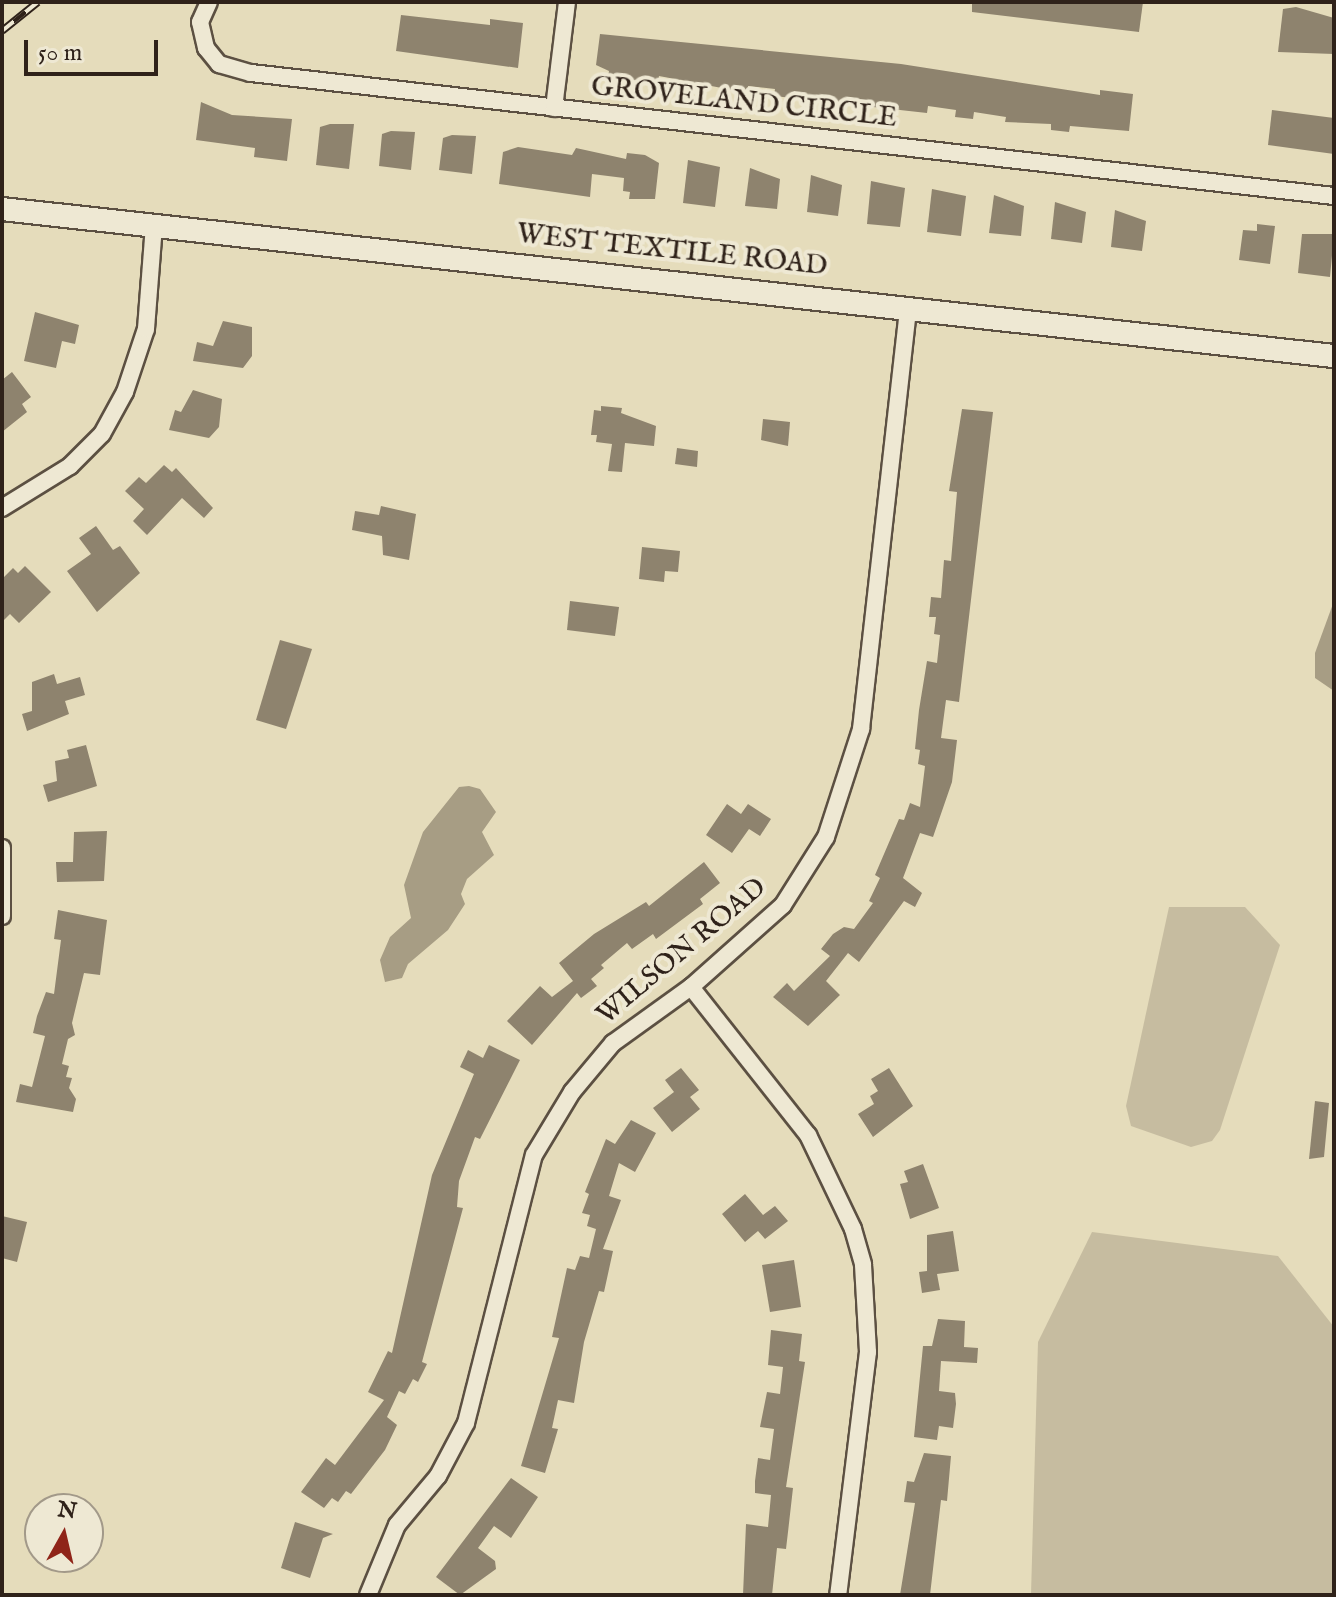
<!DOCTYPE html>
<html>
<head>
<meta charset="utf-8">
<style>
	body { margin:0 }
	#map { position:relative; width:1336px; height:1597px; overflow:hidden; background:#e5dcbb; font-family:"IM FELL English",serif }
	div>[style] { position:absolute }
	.green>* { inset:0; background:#c6bca0 }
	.water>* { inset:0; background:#a79d84 }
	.building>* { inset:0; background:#8e836e }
	.roads { filter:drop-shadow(2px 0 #5c5042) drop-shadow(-2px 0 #5c5042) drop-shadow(0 2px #5c5042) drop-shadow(0 -2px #5c5042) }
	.street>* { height:16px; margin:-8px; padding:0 8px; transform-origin:8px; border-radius:8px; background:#eee8d3 }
	.secondary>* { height:22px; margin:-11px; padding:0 11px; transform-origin:11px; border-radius:11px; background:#eee8d3 }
	.rail>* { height:8px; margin-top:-4px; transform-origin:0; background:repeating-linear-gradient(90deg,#eee8d3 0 15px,#2f221a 0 30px); box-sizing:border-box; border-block:2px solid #2f221a }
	span { translate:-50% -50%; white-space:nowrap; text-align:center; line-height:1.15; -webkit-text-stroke:8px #eee8d3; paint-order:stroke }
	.street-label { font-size:28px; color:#2f221a }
	.frame { position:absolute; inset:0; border:4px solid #2f221a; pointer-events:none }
	.north { position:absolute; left:24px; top:1493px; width:80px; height:80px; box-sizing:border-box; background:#eee8d3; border:2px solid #a29989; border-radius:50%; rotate:8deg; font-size:22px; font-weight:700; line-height:32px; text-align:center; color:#2f221a }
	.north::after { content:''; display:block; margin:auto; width:28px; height:36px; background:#8f2418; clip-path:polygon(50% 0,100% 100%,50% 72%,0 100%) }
	.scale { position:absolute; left:24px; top:40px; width:134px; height:36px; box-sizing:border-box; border:4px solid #2f221a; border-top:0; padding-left:10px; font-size:24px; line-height:28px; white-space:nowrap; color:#2f221a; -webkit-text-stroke:6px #eee8d3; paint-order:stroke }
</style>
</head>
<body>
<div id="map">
	<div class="green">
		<div style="clip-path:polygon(1169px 907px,1245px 907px,1280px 945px,1220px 1130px,1212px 1141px,1191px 1147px,1131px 1126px,1126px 1106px)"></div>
		<div style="clip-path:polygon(1092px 1232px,1278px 1256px,1334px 1327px,1334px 1595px,1031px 1595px,1038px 1342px)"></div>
	</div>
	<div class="water">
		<div style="clip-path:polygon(1334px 601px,1334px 691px,1315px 678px,1315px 653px)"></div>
		<div style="clip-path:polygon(469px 786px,480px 789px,496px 812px,482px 832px,494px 855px,467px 879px,461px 894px,465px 904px,448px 930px,408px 964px,402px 978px,385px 982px,380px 960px,390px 937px,411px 918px,404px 885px,423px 832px,459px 787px)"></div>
	</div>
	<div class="building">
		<div style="clip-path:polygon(972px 2px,1143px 2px,1139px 32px,972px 12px)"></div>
		<div style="clip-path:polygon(1296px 7px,1334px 18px,1334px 54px,1278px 52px,1283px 9px)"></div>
		<div style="clip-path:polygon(401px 15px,490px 25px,490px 19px,523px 23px,518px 68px,396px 51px)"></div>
		<div style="clip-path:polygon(600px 34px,901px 64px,1100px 95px,1100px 90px,1133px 94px,1129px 131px,1070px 126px,1069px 132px,1051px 130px,1051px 124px,1005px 122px,1006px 117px,974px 112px,973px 119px,955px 117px,956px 110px,928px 106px,927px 113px,774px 96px,775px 89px,748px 86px,748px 93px,659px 76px,658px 83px,608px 77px,609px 71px,596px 65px)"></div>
		<div style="clip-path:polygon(201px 102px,232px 115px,292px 119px,287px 161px,254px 157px,255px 148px,196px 140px)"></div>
		<div style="clip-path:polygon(1272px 110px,1334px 118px,1334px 154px,1268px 145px)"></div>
		<div style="clip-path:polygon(330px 124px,354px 124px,349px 169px,316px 165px,320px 127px)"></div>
		<div style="clip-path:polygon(391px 131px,415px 132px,411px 170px,379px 166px,382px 134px)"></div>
		<div style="clip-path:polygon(452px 135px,476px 136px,472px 174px,439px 170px,443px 138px)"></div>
		<div style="clip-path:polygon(518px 147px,572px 155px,576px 148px,626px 159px,627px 153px,645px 155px,659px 163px,655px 199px,629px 199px,630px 192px,623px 191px,624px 178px,592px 174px,590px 197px,499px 184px,503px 152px)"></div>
		<div style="clip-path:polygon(688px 160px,720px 167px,715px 207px,683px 203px)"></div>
		<div style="clip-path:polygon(750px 168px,780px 179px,777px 209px,745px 206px)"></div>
		<div style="clip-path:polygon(811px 175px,842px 185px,838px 216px,807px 212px)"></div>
		<div style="clip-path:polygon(871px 181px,905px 188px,900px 227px,867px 224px)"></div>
		<div style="clip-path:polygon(932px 189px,966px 196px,961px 236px,927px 232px)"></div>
		<div style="clip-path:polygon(994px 195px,1024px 206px,1021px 236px,989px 233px)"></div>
		<div style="clip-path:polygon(1055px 202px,1086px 212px,1082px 243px,1051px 239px)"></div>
		<div style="clip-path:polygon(1115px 210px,1146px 221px,1142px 251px,1111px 247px)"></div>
		<div style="clip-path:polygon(1257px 224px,1275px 226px,1270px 264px,1239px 260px,1243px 230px,1257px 231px)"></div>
		<div style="clip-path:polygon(1302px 234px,1334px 234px,1330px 277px,1298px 273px)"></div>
		<div style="clip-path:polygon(35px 312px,79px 325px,75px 344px,62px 341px,56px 368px,24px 361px)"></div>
		<div style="clip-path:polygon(223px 321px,252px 327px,252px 356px,243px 368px,193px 361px,197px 342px,213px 346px)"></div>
		<div style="clip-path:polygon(12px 372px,31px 397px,22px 404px,27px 412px,2px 432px,2px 380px)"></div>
		<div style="clip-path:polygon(193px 390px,222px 399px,219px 427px,209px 438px,169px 430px,175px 410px,181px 412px)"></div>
		<div style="clip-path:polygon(601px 406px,622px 408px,621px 413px,656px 426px,654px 446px,625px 443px,622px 472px,608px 471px,612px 444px,596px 442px,597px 435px,591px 435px,594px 410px,601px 411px)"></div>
		<div style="clip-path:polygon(962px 409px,993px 412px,959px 702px,946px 700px,941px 738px,957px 740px,952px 782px,933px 837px,920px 833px,903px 878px,922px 893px,915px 907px,904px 901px,859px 962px,848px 953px,826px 981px,840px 995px,808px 1026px,773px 997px,787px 983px,794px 991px,830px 956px,821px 949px,833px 934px,844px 927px,854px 929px,873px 903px,869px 901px,880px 878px,875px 875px,899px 819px,904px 820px,910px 803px,920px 807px,925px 766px,918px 764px,920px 750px,915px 749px,919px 710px,927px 661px,937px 663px,940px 635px,934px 634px,936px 617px,929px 617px,931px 597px,941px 598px,944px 560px,951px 561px,957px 492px,949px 491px)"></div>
		<div style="clip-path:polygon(763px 419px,790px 422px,788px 446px,761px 440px)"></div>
		<div style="clip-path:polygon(677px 448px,698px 451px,697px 467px,675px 464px)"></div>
		<div style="clip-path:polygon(164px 465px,172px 472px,176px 468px,213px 508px,204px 518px,182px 498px,147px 535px,133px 521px,144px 509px,125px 491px,139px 477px,146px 483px)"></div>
		<div style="clip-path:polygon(381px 506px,416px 514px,409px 560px,383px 555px,382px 536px,352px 530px,355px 511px,379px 515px)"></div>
		<div style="clip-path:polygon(96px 526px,113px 550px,120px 546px,140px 573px,97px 612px,67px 571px,91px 554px,79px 538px)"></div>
		<div style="clip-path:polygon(642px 547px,680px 551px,678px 572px,665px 571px,664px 582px,639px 579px)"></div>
		<div style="clip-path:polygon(25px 566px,51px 592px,19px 623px,10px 614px,2px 622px,2px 579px,13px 568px,18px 573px)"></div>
		<div style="clip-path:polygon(570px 601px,619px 607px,615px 636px,567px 630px)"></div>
		<div style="clip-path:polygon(280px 640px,312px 649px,286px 729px,256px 720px)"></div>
		<div style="clip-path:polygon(54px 674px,57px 684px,80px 677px,85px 695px,65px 701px,69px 714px,27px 731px,22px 714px,32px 711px,32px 682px)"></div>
		<div style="clip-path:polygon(86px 745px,97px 786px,48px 802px,43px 785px,57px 781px,55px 761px,69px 758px,67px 750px)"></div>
		<div style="clip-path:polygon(727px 804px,741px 814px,748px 804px,771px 819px,760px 836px,749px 829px,732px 853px,706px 835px)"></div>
		<div style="clip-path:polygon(107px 831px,104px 881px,57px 882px,56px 862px,73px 862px,74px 832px)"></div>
		<div style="clip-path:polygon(704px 862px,720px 883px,700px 899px,703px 904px,656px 939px,653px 934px,632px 949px,627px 943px,601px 965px,604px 968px,591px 979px,597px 986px,581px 998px,577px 993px,532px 1045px,507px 1021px,540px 986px,552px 997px,573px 981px,559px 963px,594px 934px,646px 902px,649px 906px)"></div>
		<div style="clip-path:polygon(58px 910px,107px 920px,100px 975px,84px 973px,72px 1023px,75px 1035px,68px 1039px,62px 1064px,69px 1066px,66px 1077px,72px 1078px,69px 1088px,76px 1099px,73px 1112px,16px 1102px,20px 1084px,32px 1087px,45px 1036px,33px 1033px,37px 1016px,46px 992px,54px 994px,61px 940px,54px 939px)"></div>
		<div style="clip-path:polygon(489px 1045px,520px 1060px,480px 1139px,475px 1137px,459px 1181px,457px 1207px,463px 1208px,422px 1362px,427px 1364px,418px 1382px,413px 1379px,405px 1394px,399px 1391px,387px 1417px,397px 1425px,385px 1450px,351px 1494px,346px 1491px,338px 1502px,332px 1498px,324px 1508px,301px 1492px,326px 1458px,335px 1465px,384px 1400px,368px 1392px,388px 1351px,392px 1353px,432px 1175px,474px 1074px,460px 1067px,468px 1050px,483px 1058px)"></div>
		<div style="clip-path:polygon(681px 1068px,699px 1090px,690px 1097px,700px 1109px,672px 1132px,653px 1108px,674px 1092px,665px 1080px)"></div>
		<div style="clip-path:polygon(889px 1068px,913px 1106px,873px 1137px,858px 1114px,874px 1104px,870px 1096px,878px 1091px,871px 1079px)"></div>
		<div style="clip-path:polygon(1315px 1101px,1329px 1103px,1324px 1157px,1309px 1159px)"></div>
		<div style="clip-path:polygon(631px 1120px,656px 1133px,635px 1172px,619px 1163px,609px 1196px,621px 1200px,603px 1249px,613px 1251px,604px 1292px,599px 1291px,584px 1342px,574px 1403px,558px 1400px,552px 1428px,558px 1429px,545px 1473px,521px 1466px,559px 1338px,552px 1337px,567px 1268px,575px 1270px,580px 1256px,589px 1258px,596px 1229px,587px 1226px,590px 1215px,582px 1213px,589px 1194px,585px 1192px,606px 1139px,615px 1144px)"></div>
		<div style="clip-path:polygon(923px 1164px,939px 1208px,910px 1219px,900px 1184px,908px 1182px,904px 1171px)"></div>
		<div style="clip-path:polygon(745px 1194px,763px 1215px,775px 1206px,788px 1221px,765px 1239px,758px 1231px,745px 1242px,722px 1214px)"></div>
		<div style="clip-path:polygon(2px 1216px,27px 1222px,17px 1262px,2px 1258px)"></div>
		<div style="clip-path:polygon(953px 1231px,959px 1271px,937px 1274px,940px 1290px,922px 1293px,919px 1272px,927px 1271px,927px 1235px)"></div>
		<div style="clip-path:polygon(794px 1260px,801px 1307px,770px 1312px,762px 1265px)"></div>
		<div style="clip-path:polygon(938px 1319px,965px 1321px,964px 1347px,978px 1348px,977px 1363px,941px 1361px,939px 1391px,955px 1393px,956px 1404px,953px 1428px,939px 1426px,937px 1440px,914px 1437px,923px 1346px,932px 1346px)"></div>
		<div style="clip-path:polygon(771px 1330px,802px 1334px,799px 1361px,805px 1362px,786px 1487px,793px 1488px,788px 1532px,786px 1549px,777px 1548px,772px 1595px,743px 1595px,746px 1524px,768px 1527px,771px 1495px,755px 1493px,755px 1481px,758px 1458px,770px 1460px,774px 1429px,760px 1427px,767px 1392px,780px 1394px,783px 1367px,768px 1365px)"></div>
		<div style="clip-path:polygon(924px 1453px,951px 1456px,947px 1501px,941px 1500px,930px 1595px,900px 1595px,915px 1503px,904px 1502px,907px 1481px,914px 1482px)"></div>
		<div style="clip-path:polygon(511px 1478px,538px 1497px,511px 1538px,494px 1526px,478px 1548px,495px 1561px,496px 1569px,460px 1595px,436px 1577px)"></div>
		<div style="clip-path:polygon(295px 1522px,333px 1534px,323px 1538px,310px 1578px,281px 1568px)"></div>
	</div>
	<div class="roads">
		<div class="street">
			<div style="left:209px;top:2px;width:22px;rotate:114deg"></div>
			<div style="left:200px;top:22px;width:27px;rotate:77deg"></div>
			<div style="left:206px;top:48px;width:21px;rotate:51deg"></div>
			<div style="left:219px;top:64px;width:33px;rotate:16deg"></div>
			<div style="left:251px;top:73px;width:1090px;rotate:6.48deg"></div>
			<div style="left:554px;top:108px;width:107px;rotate:-83deg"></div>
			<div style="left:2px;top:508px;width:80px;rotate:-31.7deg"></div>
			<div style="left:70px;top:466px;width:45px;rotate:-45deg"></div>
			<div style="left:102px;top:434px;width:48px;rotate:-61.3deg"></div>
			<div style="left:125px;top:392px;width:66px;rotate:-71.6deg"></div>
			<div style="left:146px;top:329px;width:103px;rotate:-85.6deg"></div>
			<div style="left:2px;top:848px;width:68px;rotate:90deg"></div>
			<div style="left:691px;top:987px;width:189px;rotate:51.7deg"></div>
			<div style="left:808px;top:1135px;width:104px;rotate:64.4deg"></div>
			<div style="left:853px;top:1229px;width:37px;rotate:74deg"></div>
			<div style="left:863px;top:1265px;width:87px;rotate:86.7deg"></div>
			<div style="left:868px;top:1352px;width:245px;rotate:97deg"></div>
			<div style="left:368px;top:1595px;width:76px;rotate:-67.5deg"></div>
			<div style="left:397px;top:1525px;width:64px;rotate:-50.1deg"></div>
			<div style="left:438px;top:1476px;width:60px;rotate:-62.2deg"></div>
			<div style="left:466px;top:1423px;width:276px;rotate:-75.8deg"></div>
			<div style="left:534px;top:1155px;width:74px;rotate:-58.9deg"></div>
			<div style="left:572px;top:1092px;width:64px;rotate:-50.1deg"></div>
			<div style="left:613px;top:1043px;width:96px;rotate:-35.7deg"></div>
			<div style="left:691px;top:987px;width:123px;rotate:-41.7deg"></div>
			<div style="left:783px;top:905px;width:80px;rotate:-57.7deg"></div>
			<div style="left:826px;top:837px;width:114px;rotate:-72deg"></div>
			<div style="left:861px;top:729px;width:425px;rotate:-83.6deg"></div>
		</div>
		<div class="secondary">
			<div style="left:2px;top:209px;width:1340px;rotate:6.3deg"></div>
		</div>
	</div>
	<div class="rail">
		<div style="left:2px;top:31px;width:46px;rotate:-38.9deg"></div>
	</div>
	<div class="street-label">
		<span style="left:744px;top:103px;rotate:6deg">GROVELAND CIRCLE</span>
		<span style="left:672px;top:251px;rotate:6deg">WEST TEXTILE ROAD</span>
		<span style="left:682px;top:952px;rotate:-40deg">WILSON ROAD</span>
	</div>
	<div class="frame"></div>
	<div class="north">N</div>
	<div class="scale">50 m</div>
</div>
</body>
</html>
